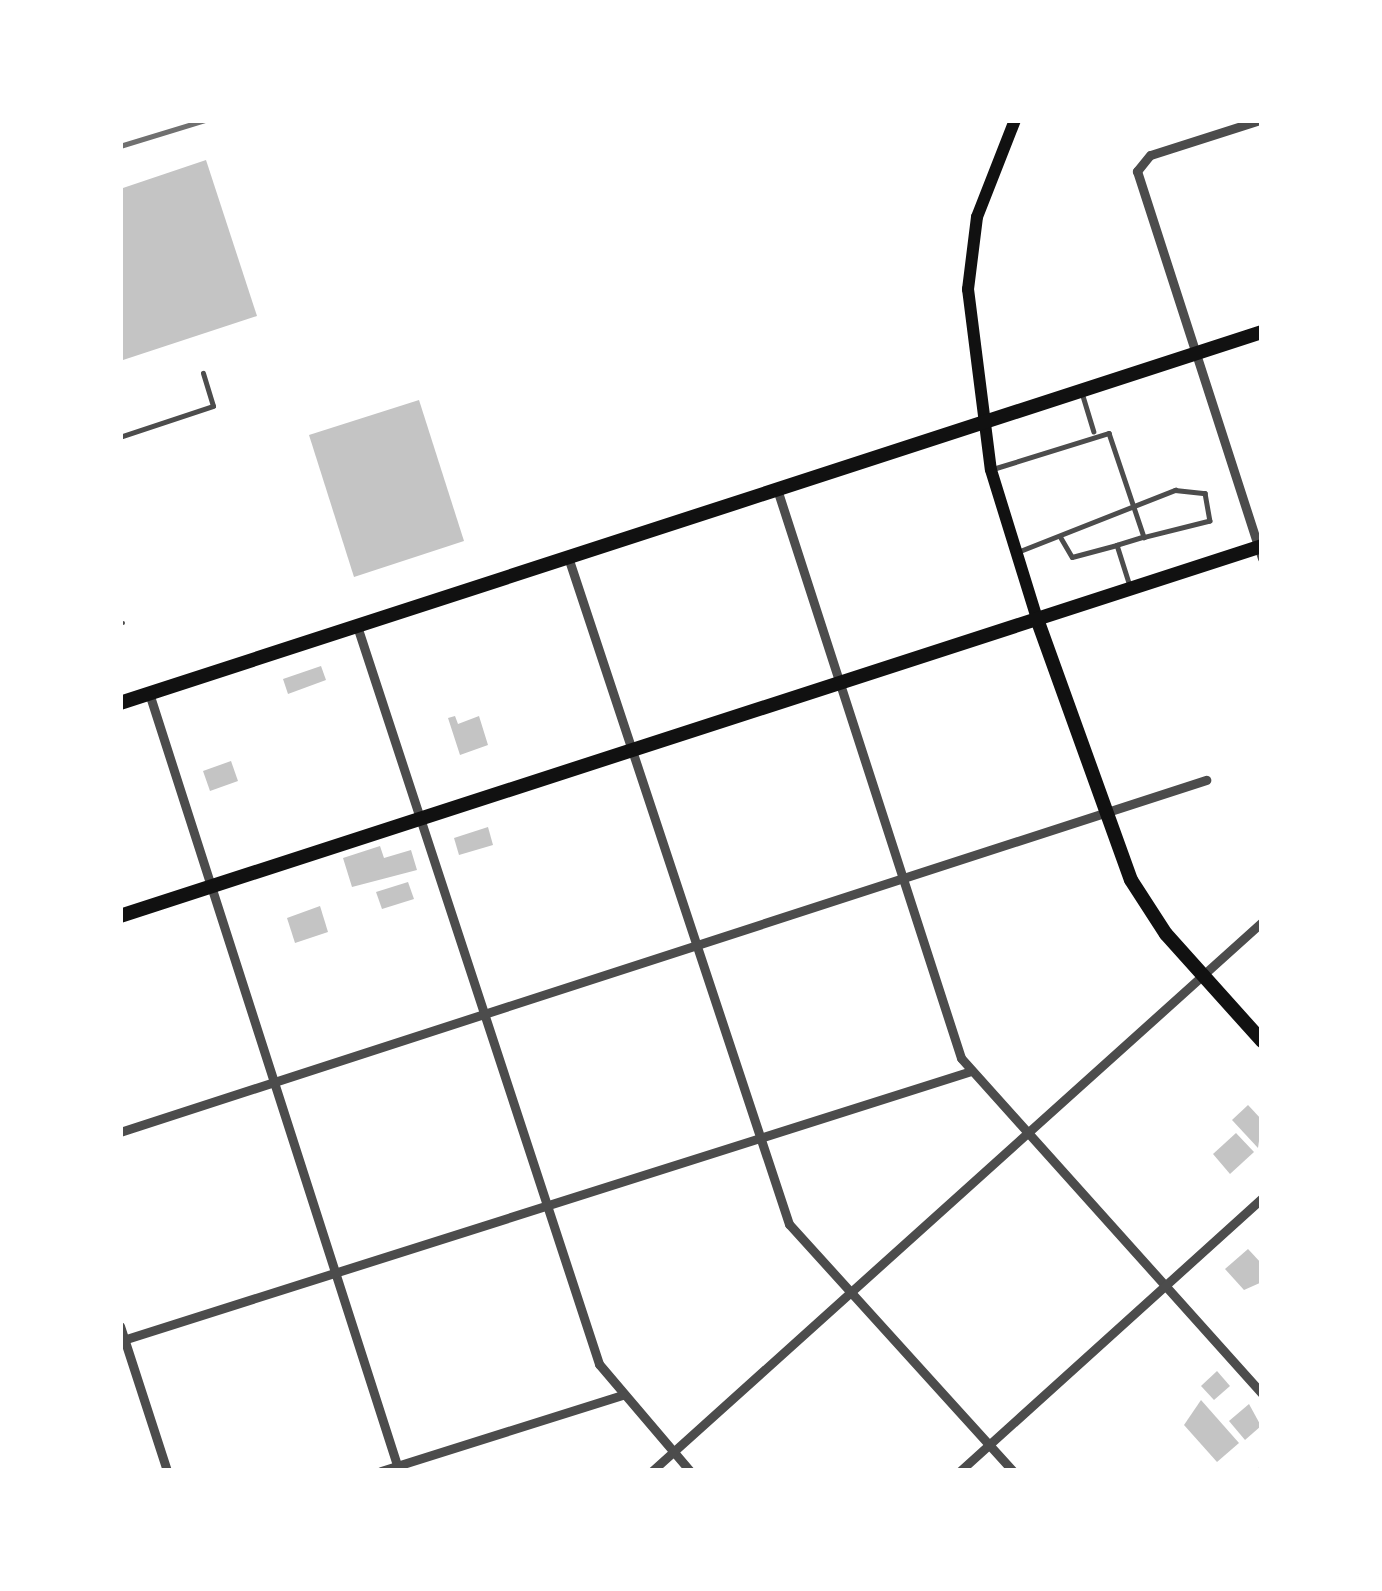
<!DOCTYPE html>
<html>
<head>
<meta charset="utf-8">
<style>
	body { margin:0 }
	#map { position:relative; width:1382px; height:1591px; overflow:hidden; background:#fff; font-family:Poppins,sans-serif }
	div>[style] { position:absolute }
	.building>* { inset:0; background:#c4c4c4 }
	.service>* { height:4.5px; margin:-2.25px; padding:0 2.25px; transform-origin:2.25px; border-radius:2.25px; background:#4c4c4c }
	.minor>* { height:9px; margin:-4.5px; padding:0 4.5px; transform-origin:4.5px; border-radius:4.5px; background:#4c4c4c }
	.secondary>* { height:12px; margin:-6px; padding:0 6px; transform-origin:6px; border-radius:6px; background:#111 }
	.primary>* { height:14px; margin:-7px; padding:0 7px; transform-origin:7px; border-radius:7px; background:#111 }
	.trunk>* { height:14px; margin:-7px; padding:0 7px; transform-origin:7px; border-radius:7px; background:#111 }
	.rail>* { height:4.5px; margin:-2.25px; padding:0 2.25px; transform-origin:2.25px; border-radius:2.25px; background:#707070 }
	span { translate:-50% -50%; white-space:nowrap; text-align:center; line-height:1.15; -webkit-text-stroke:10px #fff; paint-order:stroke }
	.frame { position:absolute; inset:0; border:123px solid #fff; pointer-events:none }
</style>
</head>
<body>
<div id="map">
	<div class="building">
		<div style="clip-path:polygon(206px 160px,257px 316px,120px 361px,120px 189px)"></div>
		<div style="clip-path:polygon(419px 400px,464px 541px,354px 577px,309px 435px)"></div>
		<div style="clip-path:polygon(321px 666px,326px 680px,288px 694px,283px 679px)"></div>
		<div style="clip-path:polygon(455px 716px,458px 724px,479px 716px,488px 745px,460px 755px,448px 718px)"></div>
		<div style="clip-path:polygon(231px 761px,238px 781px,210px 791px,203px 771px)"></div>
		<div style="clip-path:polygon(488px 827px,493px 845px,459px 855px,454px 838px)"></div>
		<div style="clip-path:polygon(380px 846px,384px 858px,411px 850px,417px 870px,352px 887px,343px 858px)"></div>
		<div style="clip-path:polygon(408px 882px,414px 899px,382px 909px,376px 892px)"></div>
		<div style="clip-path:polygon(320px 906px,328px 932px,295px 943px,287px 918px)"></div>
		<div style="clip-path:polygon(1248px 1105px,1262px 1120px,1258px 1148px,1232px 1120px)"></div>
		<div style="clip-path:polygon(1236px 1133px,1254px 1152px,1230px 1174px,1213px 1154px)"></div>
		<div style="clip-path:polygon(1248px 1249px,1262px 1264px,1262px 1282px,1244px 1290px,1225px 1269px)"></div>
		<div style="clip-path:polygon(1217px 1371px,1230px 1386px,1214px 1400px,1201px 1386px)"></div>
		<div style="clip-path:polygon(1201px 1400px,1239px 1443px,1217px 1462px,1184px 1425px)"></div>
		<div style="clip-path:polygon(1249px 1404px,1261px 1426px,1245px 1440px,1229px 1421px)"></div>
	</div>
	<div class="service">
		<div style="left:1083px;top:396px;width:37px;rotate:73deg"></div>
		<div style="left:120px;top:437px;width:98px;rotate:-18.4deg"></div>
		<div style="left:213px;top:406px;width:34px;rotate:-107deg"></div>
		<div style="left:996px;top:468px;width:118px;rotate:-17.2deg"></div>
		<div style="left:1109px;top:433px;width:110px;rotate:71.4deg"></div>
		<div style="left:1144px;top:537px;width:28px;rotate:163deg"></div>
		<div style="left:1117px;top:545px;width:43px;rotate:72.4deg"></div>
		<div style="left:1060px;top:536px;width:24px;rotate:60deg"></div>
		<div style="left:1072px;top:557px;width:47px;rotate:-14.9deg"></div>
		<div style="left:1020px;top:551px;width:167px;rotate:-21.5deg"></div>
		<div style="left:1175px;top:490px;width:30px;rotate:6deg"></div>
		<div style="left:1205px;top:493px;width:28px;rotate:80deg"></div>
		<div style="left:1210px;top:521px;width:66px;rotate:166deg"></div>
		<div style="left:120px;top:623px;width:3px"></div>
	</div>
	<div class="minor">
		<div style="left:1260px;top:120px;width:115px;rotate:162.3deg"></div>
		<div style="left:1150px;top:155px;width:21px;rotate:129deg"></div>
		<div style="left:1137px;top:171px;width:407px;rotate:72.1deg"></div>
		<div style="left:777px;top:489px;width:598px;rotate:72.08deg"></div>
		<div style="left:961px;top:1058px;width:451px;rotate:48.1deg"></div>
		<div style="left:568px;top:557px;width:703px;rotate:71.67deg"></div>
		<div style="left:789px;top:1224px;width:333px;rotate:47.8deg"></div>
		<div style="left:357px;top:626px;width:777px;rotate:71.84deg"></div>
		<div style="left:599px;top:1364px;width:140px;rotate:49.6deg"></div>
		<div style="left:149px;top:693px;width:817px;rotate:72.19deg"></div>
		<div style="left:120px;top:1132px;width:1142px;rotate:-17.96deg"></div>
		<div style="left:120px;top:1326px;width:152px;rotate:72deg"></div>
		<div style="left:120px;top:1341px;width:893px;rotate:-17.6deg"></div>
		<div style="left:381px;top:1471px;width:253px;rotate:-17.5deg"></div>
		<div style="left:652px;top:1471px;width:821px;rotate:-41.99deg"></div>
		<div style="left:960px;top:1471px;width:407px;rotate:-42.1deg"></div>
		<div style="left:1261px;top:1471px;width:1px"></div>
	</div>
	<div class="secondary">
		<div style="left:1015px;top:120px;width:104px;rotate:111.4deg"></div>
		<div style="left:977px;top:217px;width:73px;rotate:97.1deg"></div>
		<div style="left:968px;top:289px;width:182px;rotate:82.8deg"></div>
		<div style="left:991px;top:470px;width:156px;rotate:72.8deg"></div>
	</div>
	<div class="primary">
		<div style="left:1037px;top:619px;width:277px;rotate:70.2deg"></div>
		<div style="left:1131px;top:880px;width:64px;rotate:57.1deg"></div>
		<div style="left:1166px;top:934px;width:144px;rotate:48.1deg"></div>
	</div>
	<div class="trunk">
		<div style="left:120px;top:703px;width:1201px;rotate:-18deg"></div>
		<div style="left:120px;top:916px;width:1200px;rotate:-17.95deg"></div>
	</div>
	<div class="rail">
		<div style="left:120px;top:146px;width:89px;rotate:-17deg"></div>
	</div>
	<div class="frame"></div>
</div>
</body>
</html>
